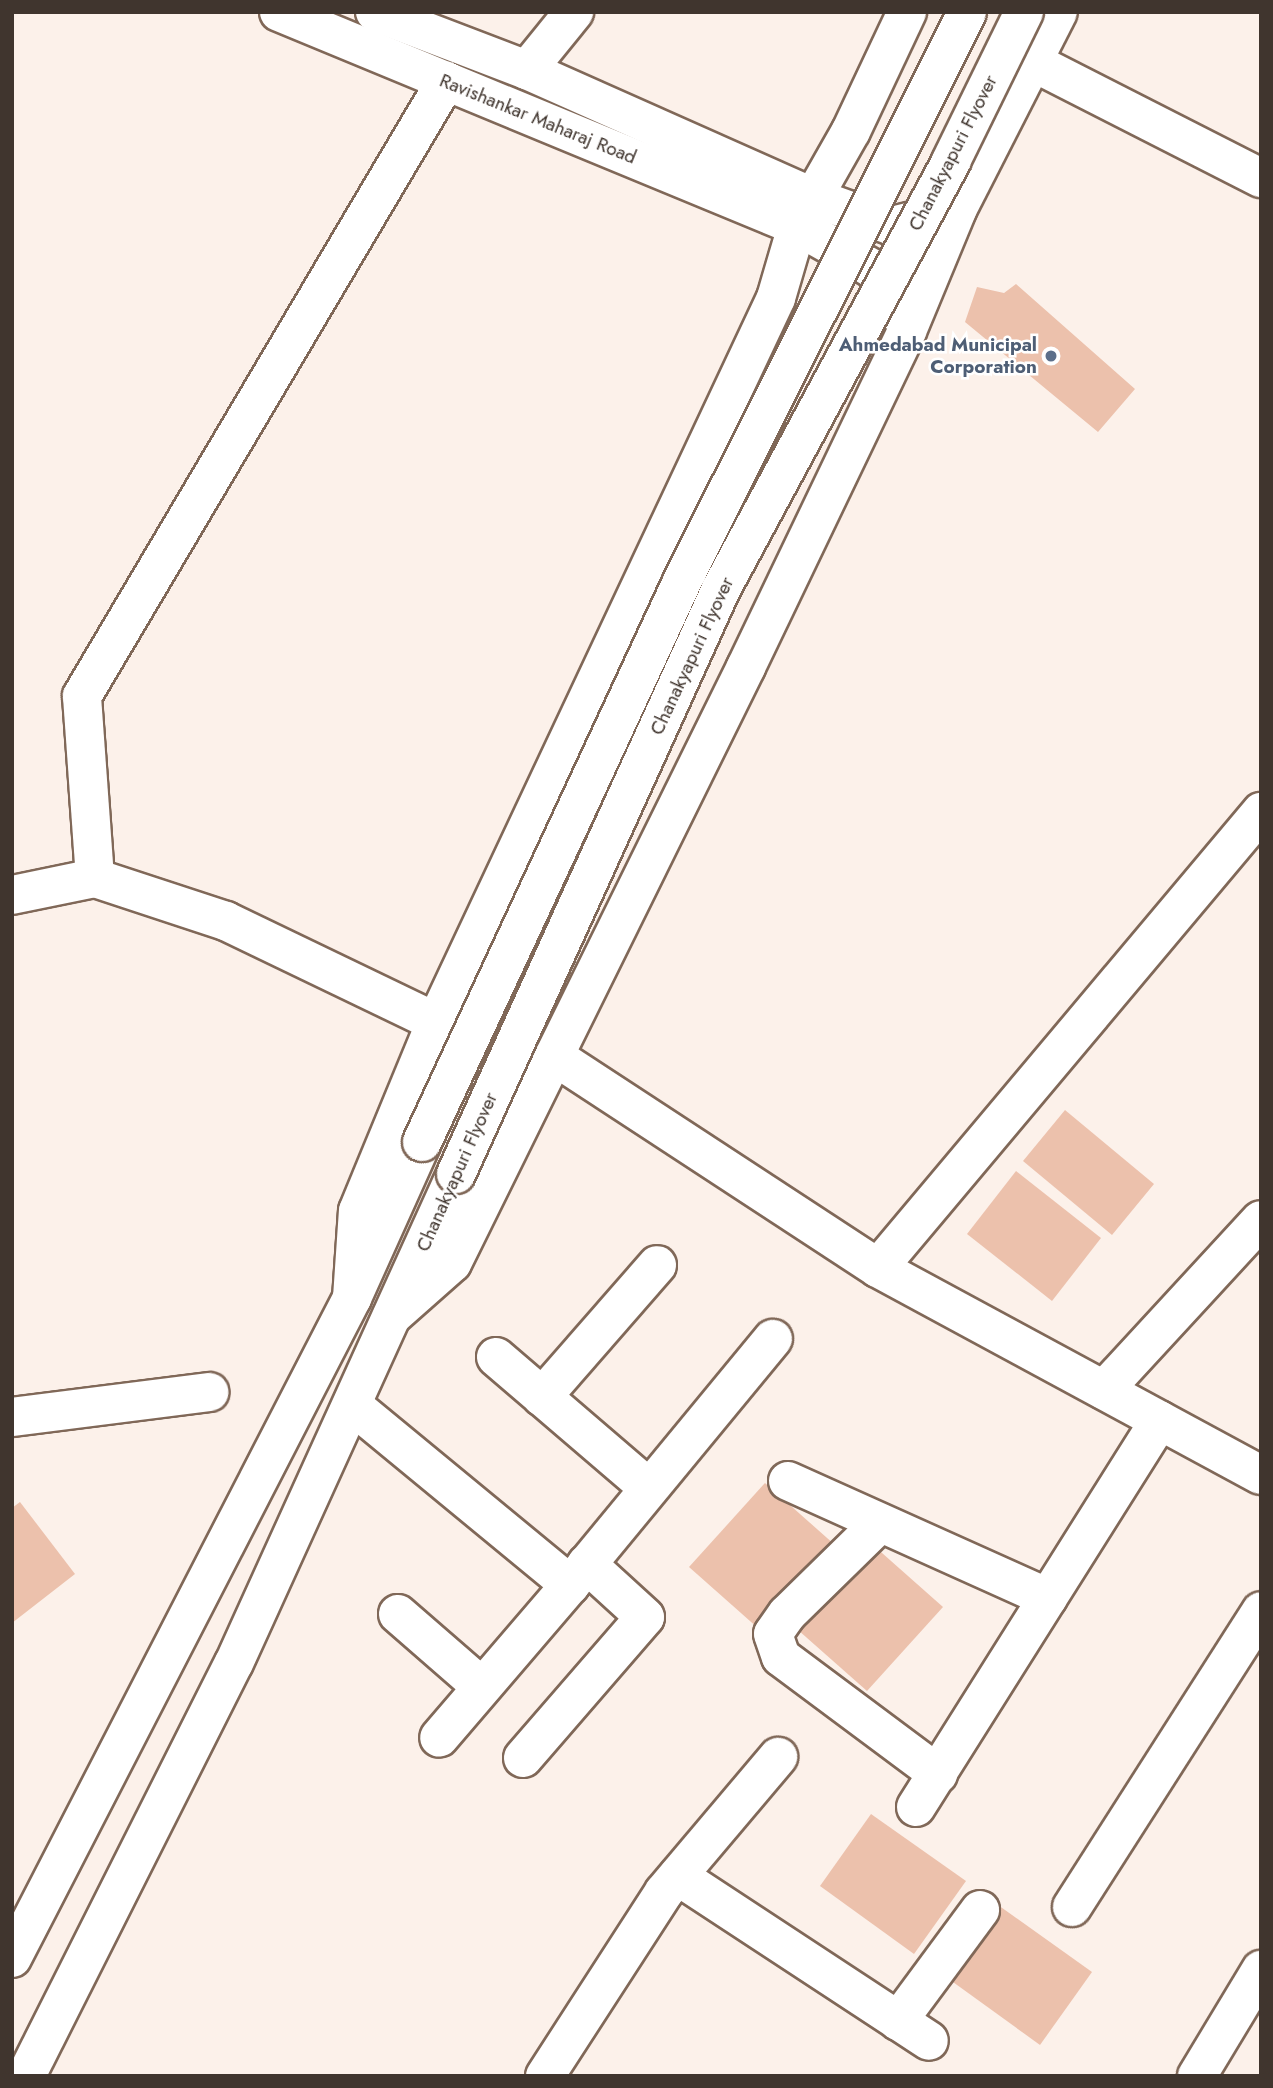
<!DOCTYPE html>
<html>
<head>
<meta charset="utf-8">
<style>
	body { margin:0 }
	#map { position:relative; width:1273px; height:2088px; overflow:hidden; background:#fcf1ea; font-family:Jost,sans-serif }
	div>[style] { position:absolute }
	.building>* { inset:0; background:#ecc1ac }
	.roads { filter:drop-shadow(2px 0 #806858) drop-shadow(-2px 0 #806858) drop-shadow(0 2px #806858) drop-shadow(0 -2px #806858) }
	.street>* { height:38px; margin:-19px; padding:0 19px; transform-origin:19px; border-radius:19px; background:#fff }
	.secondary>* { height:38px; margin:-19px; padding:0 19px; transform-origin:19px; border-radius:19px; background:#fff }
	.bridges { filter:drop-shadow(2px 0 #806858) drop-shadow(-2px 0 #806858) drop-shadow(0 2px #806858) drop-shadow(0 -2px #806858) }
	.secondary-bridge>* { height:38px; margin:-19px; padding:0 19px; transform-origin:19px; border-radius:19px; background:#fff }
	.dots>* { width:19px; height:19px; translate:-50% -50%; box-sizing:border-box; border:4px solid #fff; border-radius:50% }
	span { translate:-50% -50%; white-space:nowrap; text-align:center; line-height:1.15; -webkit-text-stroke:5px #fff; paint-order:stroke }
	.street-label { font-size:19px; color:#40352e }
	.service-label { font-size:19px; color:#4e5e75; font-weight:700 }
	.right { translate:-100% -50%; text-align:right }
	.frame { position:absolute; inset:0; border:14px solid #40352e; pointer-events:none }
</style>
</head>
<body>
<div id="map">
	<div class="building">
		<div style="clip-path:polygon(1016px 284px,1135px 389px,1098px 432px,965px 322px,977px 287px,1004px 293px)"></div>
		<div style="clip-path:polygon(1065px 1110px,1154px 1184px,1112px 1235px,1023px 1161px)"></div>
		<div style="clip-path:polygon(1016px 1171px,1101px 1238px,1052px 1301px,967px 1234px)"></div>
		<div style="clip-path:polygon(765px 1483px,835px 1545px,759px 1629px,689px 1567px)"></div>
		<div style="clip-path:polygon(20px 1502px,75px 1574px,12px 1623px,12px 1508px)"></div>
		<div style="clip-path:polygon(873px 1545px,943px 1607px,867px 1691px,798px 1630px)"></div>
		<div style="clip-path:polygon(871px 1814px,966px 1881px,914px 1954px,820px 1886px)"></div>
		<div style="clip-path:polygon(998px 1905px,1092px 1972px,1040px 2045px,946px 1977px)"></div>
	</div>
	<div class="roads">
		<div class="street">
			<div style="left:1033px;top:62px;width:256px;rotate:27deg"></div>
			<div style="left:527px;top:70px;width:75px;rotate:-51deg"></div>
			<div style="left:95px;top:878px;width:182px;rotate:-94.1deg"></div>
			<div style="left:82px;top:696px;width:715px;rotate:-59.38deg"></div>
			<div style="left:878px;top:1268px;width:596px;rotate:-49.97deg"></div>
			<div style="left:496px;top:1357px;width:201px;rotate:40.6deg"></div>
			<div style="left:1104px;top:1390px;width:231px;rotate:-47.3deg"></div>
			<div style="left:542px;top:1397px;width:175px;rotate:-48.9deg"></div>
			<div style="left:352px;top:1405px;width:283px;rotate:39.5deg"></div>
			<div style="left:570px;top:1585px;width:201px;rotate:130.6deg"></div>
			<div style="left:12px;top:1417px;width:199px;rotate:-7.2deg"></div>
			<div style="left:788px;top:1481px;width:285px;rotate:24.2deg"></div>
			<div style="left:880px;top:1523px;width:130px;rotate:135.6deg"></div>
			<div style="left:787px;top:1614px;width:24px;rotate:125deg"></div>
			<div style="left:773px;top:1634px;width:24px;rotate:71deg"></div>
			<div style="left:781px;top:1657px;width:196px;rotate:36.7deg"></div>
			<div style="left:570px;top:1585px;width:319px;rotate:-50.5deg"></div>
			<div style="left:398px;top:1614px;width:111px;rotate:41deg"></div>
			<div style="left:523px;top:1758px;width:186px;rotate:-49.1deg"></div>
			<div style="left:645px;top:1617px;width:79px;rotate:-137.6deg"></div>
			<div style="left:916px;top:1807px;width:457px;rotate:-57.8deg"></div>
			<div style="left:678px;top:1876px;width:300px;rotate:33.3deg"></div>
			<div style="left:1072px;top:1907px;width:351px;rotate:-57.4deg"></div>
			<div style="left:898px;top:2021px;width:138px;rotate:-53.5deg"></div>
			<div style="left:545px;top:2076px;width:219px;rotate:-57.1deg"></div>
			<div style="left:664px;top:1892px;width:177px;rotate:-49.8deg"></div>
			<div style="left:1197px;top:2076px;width:124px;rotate:-58.9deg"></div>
		</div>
		<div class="secondary">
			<div style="left:279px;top:12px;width:560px;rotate:22.45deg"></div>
			<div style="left:797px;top:226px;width:90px;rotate:29.4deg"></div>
			<div style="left:875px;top:270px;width:49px;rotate:61.9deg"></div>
			<div style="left:375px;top:12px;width:163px;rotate:20.9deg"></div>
			<div style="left:527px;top:70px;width:312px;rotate:24deg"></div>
			<div style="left:812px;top:197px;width:85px;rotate:19.9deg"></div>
			<div style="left:892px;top:226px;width:55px;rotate:-13.8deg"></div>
			<div style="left:12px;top:895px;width:85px;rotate:-11.6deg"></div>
			<div style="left:95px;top:878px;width:138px;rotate:18.2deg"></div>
			<div style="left:226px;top:921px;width:233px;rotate:25.7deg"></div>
			<div style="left:554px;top:1056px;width:387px;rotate:33.2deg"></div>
			<div style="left:878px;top:1268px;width:435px;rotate:28.4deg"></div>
			<div style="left:352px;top:1298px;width:87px;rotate:-86.1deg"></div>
			<div style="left:358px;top:1211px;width:204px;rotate:-67.6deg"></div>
			<div style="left:436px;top:1022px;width:800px;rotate:-64.84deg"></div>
			<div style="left:776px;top:298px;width:75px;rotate:-73.7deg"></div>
			<div style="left:797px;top:226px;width:109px;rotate:-60.4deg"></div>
			<div style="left:851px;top:131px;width:132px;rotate:-64.8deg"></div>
			<div style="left:392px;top:1316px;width:80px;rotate:-41.5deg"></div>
			<div style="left:452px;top:1263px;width:665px;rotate:-63.74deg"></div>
			<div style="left:746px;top:667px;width:373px;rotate:-64.4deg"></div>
			<div style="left:907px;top:331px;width:131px;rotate:-67.5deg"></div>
			<div style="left:957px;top:210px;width:222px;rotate:-63deg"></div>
			<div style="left:12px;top:1958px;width:742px;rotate:-62.74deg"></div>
			<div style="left:352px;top:1298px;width:171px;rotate:-65.8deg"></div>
			<div style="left:26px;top:2076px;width:462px;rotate:-63.3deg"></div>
			<div style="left:234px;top:1663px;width:537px;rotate:-65.58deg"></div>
		</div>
	</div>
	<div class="bridges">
		<div class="secondary-bridge">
			<div style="left:422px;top:1142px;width:617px;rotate:-65.1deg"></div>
			<div style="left:682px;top:582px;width:637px;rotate:-63.43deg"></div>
			<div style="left:456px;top:1174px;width:642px;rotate:-65.63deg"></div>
			<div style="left:721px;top:589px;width:486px;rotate:-61.7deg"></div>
			<div style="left:951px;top:161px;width:166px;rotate:-63.9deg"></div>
		</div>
	</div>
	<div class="dots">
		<div style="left:1051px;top:356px;background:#5c6f8a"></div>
	</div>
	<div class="street-label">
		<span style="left:538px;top:119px;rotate:22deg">Ravishankar Maharaj Road</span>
		<span style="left:953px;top:153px;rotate:-63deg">Chanakyapuri Flyover</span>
		<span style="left:692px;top:656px;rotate:-65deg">Chanakyapuri Flyover</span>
		<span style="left:457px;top:1172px;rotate:-66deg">Chanakyapuri Flyover</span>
	</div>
	<div class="service-label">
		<span class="right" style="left:1037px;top:356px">Ahmedabad Municipal<br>Corporation</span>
	</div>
	<div class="frame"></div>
</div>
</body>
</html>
